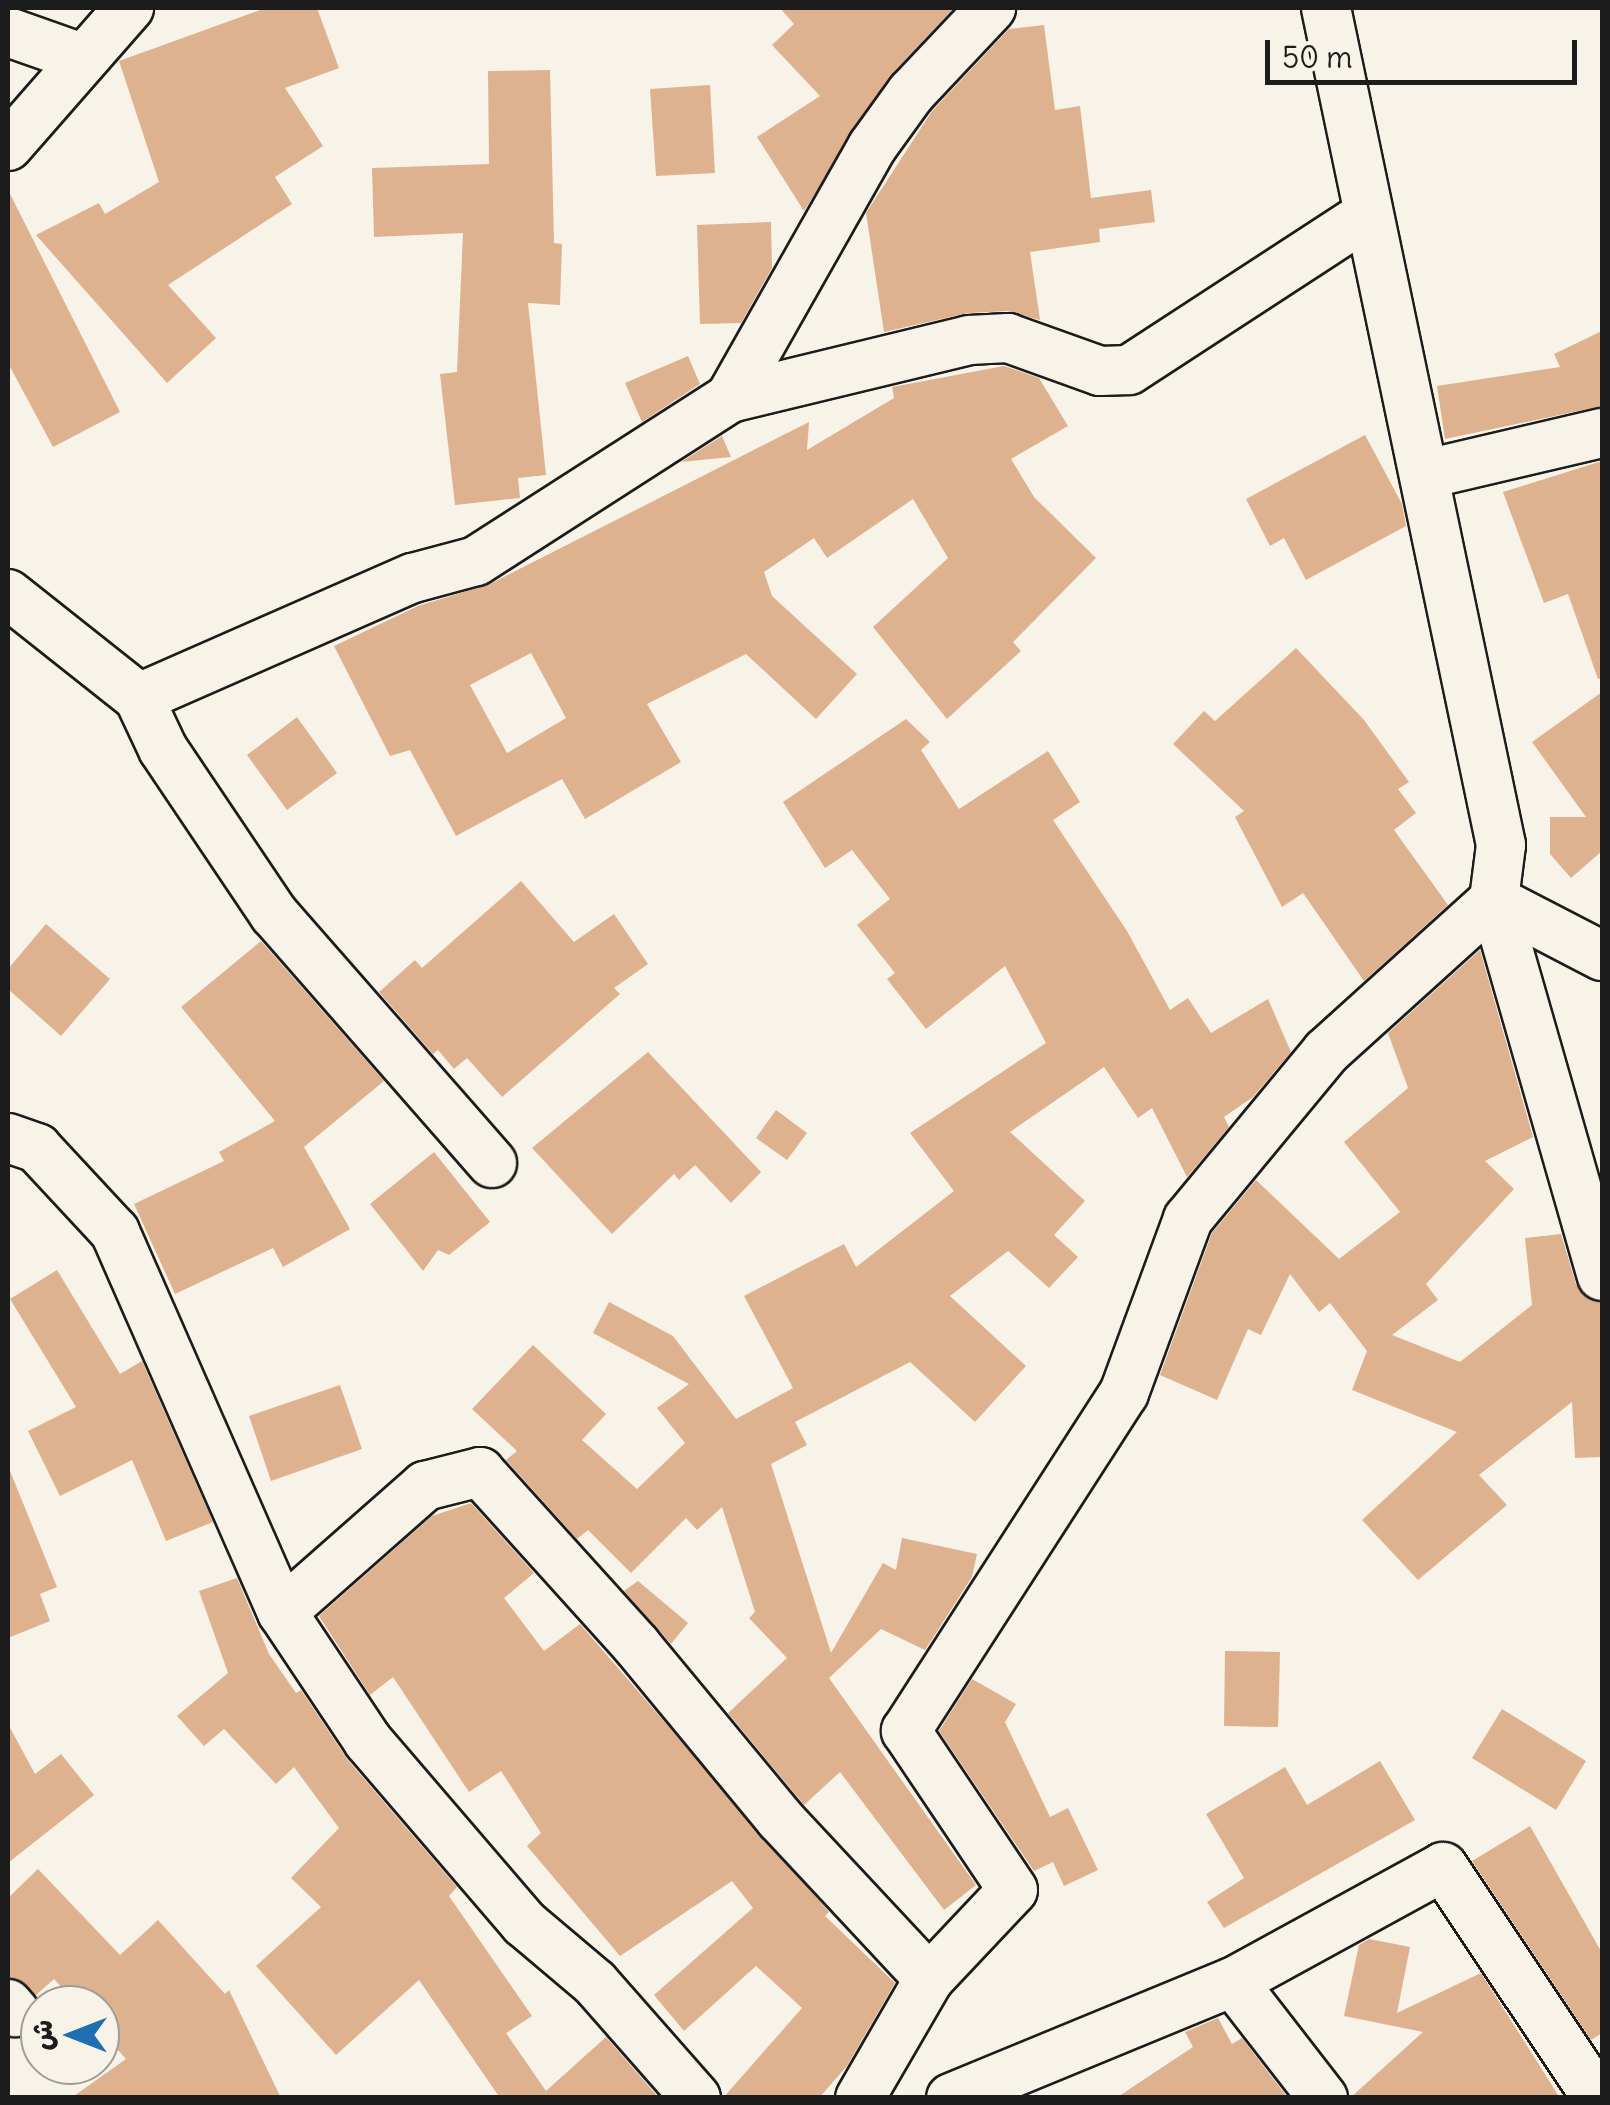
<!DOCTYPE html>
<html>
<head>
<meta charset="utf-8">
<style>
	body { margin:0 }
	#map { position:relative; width:1610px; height:2105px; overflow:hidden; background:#f7f3e8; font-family:Delius,"Playpen Sans Arabic",sans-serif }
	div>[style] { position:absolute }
	.building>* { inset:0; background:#deb28e }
	.roads { filter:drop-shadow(2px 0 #1c1c1c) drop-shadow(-2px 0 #1c1c1c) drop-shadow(0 2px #1c1c1c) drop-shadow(0 -2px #1c1c1c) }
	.minor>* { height:48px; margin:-24px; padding:0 24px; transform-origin:24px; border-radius:24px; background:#f7f3e8 }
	span { translate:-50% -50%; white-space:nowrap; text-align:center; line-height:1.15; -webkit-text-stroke:9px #f7f3e8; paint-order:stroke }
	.frame { position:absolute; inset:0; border:10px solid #1c1c1c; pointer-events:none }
	.north { position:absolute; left:20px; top:1985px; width:100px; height:100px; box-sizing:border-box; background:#f7f3e8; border:2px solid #9f9d96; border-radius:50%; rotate:270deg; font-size:28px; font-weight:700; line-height:40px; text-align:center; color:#1c1c1c }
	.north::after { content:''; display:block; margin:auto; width:35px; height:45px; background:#1f6fb2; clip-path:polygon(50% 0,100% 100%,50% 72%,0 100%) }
	.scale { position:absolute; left:1265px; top:40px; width:312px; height:45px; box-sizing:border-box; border:5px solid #1c1c1c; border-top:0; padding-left:12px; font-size:30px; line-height:35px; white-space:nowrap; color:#1c1c1c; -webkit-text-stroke:8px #f7f3e8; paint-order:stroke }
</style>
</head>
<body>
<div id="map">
	<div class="building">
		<div style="clip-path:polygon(266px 8px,317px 8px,339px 68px,285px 88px,323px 146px,275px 177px,292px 204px,168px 285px,216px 338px,167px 383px,36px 235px,99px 203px,105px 214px,159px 182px,119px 61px)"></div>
		<div style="clip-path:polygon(780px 8px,954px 8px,889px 77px,804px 211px,757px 137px,820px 96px,772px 45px,794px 24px)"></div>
		<div style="clip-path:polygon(1044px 25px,1055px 110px,1080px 106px,1091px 198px,1151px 190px,1155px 222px,1099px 229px,1100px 242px,1030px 252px,1040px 320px,1007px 311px,968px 313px,884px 332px,866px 213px,932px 111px,1009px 29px)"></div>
		<div style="clip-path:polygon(550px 70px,554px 243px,562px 244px,560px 305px,528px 303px,546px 475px,518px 478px,520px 498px,455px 505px,440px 374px,457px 372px,463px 233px,374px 237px,372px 168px,489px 164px,488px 71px)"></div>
		<div style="clip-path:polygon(710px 85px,715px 173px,656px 176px,650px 89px)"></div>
		<div style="clip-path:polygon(8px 190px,120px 412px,53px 447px,8px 363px)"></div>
		<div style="clip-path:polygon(771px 222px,772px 268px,741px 323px,700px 324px,697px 225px)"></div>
		<div style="clip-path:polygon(1602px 331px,1602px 406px,1445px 439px,1437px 386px,1560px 367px,1554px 354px)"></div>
		<div style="clip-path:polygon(688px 356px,700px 384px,642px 422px,625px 383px)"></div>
		<div style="clip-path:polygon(evenodd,1004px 366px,1039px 378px,1068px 426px,1011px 459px,1034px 497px,1096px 558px,1013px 642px,1021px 651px,947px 719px,873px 627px,948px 558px,913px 499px,827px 558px,814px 538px,764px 572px,772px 596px,857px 674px,816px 719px,746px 654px,647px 704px,681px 762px,585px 819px,562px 779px,456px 836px,410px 750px,390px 756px,334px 646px,418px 606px,490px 584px,809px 422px,807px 450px,894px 398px,892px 387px,1004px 366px,531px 653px,566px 718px,507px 753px,470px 685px,531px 653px)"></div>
		<div style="clip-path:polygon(1365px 435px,1402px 504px,1406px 526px,1306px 580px,1284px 538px,1270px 546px,1246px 499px)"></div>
		<div style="clip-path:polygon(722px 436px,731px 457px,681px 462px)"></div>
		<div style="clip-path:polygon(1602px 461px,1602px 678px,1598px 679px,1568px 594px,1544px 603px,1503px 492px)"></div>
		<div style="clip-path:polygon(1296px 648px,1364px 720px,1409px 782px,1398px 789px,1416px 813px,1394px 830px,1448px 905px,1364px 981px,1303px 893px,1282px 907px,1235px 817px,1244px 811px,1173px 744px,1204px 711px,1215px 721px)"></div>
		<div style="clip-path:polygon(1602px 692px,1602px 851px,1571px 878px,1550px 854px,1550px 817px,1586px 817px,1532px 742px)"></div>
		<div style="clip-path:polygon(297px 717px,337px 773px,287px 810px,247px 755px)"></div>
		<div style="clip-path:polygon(906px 719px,930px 742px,921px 750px,959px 809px,1048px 751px,1080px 802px,1053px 820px,1127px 931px,1170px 1010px,1188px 998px,1211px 1033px,1268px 999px,1291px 1052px,1253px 1097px,1224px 1117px,1229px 1127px,1187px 1177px,1152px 1108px,1138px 1118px,1104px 1067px,1010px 1132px,1085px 1201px,1054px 1235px,1078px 1257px,1049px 1288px,1008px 1251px,950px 1296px,1026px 1366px,975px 1422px,910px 1362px,795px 1422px,807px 1445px,771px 1464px,831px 1653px,883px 1563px,896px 1570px,902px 1538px,977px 1554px,972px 1577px,925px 1650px,881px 1629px,829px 1678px,976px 1885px,944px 1910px,840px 1772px,804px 1805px,728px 1713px,787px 1658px,749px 1618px,755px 1612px,722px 1507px,697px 1530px,686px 1518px,631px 1573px,588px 1530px,577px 1539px,506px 1460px,517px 1451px,472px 1409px,533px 1345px,606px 1414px,582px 1440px,637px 1489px,685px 1443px,657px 1408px,689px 1384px,593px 1333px,609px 1302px,673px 1336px,736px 1419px,793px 1388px,744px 1296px,844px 1244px,856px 1267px,954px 1191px,910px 1133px,1046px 1043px,1005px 966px,926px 1029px,887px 979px,895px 973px,857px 925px,890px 899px,852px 850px,825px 868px,783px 802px)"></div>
		<div style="clip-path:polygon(521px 881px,574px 942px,614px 914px,648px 964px,614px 988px,620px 994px,502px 1097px,467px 1058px,454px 1069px,438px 1050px,433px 1054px,379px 992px,415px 960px,422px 968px)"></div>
		<div style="clip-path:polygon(46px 924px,110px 979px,61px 1036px,8px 989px,8px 969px)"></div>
		<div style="clip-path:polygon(261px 941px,384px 1081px,304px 1147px,350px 1229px,283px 1267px,273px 1248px,175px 1294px,134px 1204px,224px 1161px,219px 1152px,275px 1121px,181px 1007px)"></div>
		<div style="clip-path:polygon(1480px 950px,1533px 1137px,1485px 1161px,1514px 1189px,1426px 1284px,1438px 1300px,1392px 1335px,1460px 1362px,1532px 1305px,1525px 1238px,1561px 1234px,1576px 1284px,1584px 1296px,1602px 1303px,1602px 1457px,1575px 1458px,1572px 1402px,1479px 1475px,1507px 1505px,1418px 1580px,1362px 1520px,1457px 1432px,1352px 1390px,1367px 1351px,1330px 1303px,1319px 1312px,1290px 1274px,1261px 1335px,1248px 1329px,1217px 1400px,1160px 1375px,1212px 1233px,1256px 1180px,1339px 1259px,1400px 1212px,1344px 1142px,1408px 1088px,1388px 1033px)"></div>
		<div style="clip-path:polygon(648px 1052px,761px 1172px,731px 1203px,695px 1165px,679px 1180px,674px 1174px,612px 1234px,532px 1148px)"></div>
		<div style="clip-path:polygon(776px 1110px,807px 1133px,787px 1160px,756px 1138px)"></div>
		<div style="clip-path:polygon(434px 1152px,490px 1222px,449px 1255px,438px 1250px,423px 1271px,370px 1204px)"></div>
		<div style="clip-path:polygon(57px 1270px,120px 1374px,142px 1361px,213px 1522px,166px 1541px,132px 1460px,60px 1496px,28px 1431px,76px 1407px,10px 1299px)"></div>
		<div style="clip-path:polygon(340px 1385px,362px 1449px,271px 1481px,249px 1416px)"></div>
		<div style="clip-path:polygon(8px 1466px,57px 1587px,40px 1594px,50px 1621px,8px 1638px)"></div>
		<div style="clip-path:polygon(471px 1503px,534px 1573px,504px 1598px,544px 1651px,580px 1624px,829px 1912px,825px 1916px,895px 1983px,847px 2066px,819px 2098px,723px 2098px,802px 2008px,756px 1966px,684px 2031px,654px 1995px,753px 1908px,732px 1881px,620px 1956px,527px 1846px,541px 1833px,501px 1771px,469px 1792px,393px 1677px,370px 1695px,319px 1616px,432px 1516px)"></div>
		<div style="clip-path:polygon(237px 1578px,269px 1654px,296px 1693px,301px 1690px,347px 1759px,457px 1887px,449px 1896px,532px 2016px,506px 2033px,546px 2091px,606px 2037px,659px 2098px,500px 2098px,419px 1980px,336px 2055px,256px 1966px,321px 1907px,291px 1878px,339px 1828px,294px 1767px,276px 1784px,224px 1729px,204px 1746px,177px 1716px,228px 1673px,199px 1591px)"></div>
		<div style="clip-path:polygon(638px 1581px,688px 1623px,671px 1644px,624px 1591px)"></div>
		<div style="clip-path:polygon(1225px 1651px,1280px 1652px,1278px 1727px,1224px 1726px)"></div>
		<div style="clip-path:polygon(972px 1679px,1016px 1704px,1005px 1722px,1050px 1817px,1068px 1808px,1098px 1870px,1064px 1886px,1053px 1862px,1034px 1871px,939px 1731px)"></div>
		<div style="clip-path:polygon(1502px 1709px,1586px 1761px,1556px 1810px,1472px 1758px)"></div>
		<div style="clip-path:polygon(8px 1724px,35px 1774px,61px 1754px,94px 1795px,8px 1863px)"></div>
		<div style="clip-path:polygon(1380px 1761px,1415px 1820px,1224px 1928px,1207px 1902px,1244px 1878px,1206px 1814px,1285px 1767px,1307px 1805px)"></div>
		<div style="clip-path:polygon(1530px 1826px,1602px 1953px,1602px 2033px,1591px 2040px,1472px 1861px)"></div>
		<div style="clip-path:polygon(38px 1869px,120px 1955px,158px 1920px,225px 1994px,229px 1990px,281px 2098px,71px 2098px,126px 2059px,100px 2030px,100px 2005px,77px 2005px,54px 1979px,36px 1995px,8px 1977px,8px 1898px)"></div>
		<div style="clip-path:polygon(1369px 1939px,1410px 1947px,1397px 2013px,1481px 1973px,1560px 2098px,1350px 2098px,1423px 2032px,1344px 2016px,1359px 1945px)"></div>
		<div style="clip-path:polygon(1218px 2018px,1232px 2044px,1242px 2038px,1288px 2098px,1116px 2098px,1193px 2047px,1185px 2032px)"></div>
	</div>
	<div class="roads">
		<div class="minor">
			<div style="left:1326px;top:8px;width:855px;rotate:78.19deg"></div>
			<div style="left:1501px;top:845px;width:55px;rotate:97.3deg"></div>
			<div style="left:1494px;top:900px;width:391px;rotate:74deg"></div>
			<div style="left:8px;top:32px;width:78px;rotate:19.4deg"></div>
			<div style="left:8px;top:146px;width:184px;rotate:-48.8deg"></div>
			<div style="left:730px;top:398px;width:288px;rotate:-60.5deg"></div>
			<div style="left:872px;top:147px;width:67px;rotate:-54.2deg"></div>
			<div style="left:911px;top:93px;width:117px;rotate:-46.7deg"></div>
			<div style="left:1427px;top:474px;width:180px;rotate:-13.2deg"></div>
			<div style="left:8px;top:594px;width:167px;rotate:38.4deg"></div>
			<div style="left:139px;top:698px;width:56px;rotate:64.8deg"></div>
			<div style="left:163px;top:749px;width:199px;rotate:56.1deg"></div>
			<div style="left:274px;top:914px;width:331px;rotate:48.8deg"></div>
			<div style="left:139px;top:698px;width:299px;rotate:-23.7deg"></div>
			<div style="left:413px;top:578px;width:65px;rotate:-15.1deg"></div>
			<div style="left:476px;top:561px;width:302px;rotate:-32.7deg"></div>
			<div style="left:730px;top:398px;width:246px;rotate:-13.6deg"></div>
			<div style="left:969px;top:340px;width:39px;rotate:-3deg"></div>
			<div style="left:1008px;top:338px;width:98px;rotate:19.7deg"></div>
			<div style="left:1100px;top:371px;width:29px;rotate:-2deg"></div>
			<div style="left:1129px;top:370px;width:284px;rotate:-33.1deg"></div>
			<div style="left:8px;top:1138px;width:31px;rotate:19deg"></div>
			<div style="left:37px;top:1148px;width:115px;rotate:47.1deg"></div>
			<div style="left:115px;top:1232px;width:415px;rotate:66.3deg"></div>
			<div style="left:282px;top:1612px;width:155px;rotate:56.3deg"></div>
			<div style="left:368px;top:1741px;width:240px;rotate:49.4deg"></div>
			<div style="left:524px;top:1923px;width:93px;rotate:40.2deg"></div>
			<div style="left:595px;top:1983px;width:153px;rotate:48.7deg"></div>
			<div style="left:282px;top:1612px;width:191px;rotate:-41.4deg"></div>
			<div style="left:425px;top:1486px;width:57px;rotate:-14.3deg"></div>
			<div style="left:480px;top:1472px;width:234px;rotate:47.9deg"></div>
			<div style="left:637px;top:1646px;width:224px;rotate:50.4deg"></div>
			<div style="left:780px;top:1819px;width:219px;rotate:47deg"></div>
			<div style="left:1233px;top:1982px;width:147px;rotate:52.2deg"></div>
			<div style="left:8px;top:2004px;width:11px;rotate:49deg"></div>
			<div style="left:860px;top:2098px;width:138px;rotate:-59.9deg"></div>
			<div style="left:929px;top:1979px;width:122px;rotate:-46.7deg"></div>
			<div style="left:1013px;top:1890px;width:192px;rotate:-123.9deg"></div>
			<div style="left:906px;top:1731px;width:402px;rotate:-57.2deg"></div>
			<div style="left:1124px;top:1393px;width:185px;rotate:-69.8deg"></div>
			<div style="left:1188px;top:1219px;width:217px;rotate:-50.4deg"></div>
			<div style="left:1326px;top:1052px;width:227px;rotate:-42.1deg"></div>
			<div style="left:1494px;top:900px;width:122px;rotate:27.4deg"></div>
			<div style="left:951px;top:2098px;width:305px;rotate:-22.4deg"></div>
			<div style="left:1233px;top:1982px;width:239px;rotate:-28.7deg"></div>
			<div style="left:1443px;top:1867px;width:278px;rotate:56.3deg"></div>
		</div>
	</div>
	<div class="frame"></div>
	<div class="north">ش</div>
	<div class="scale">50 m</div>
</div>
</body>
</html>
